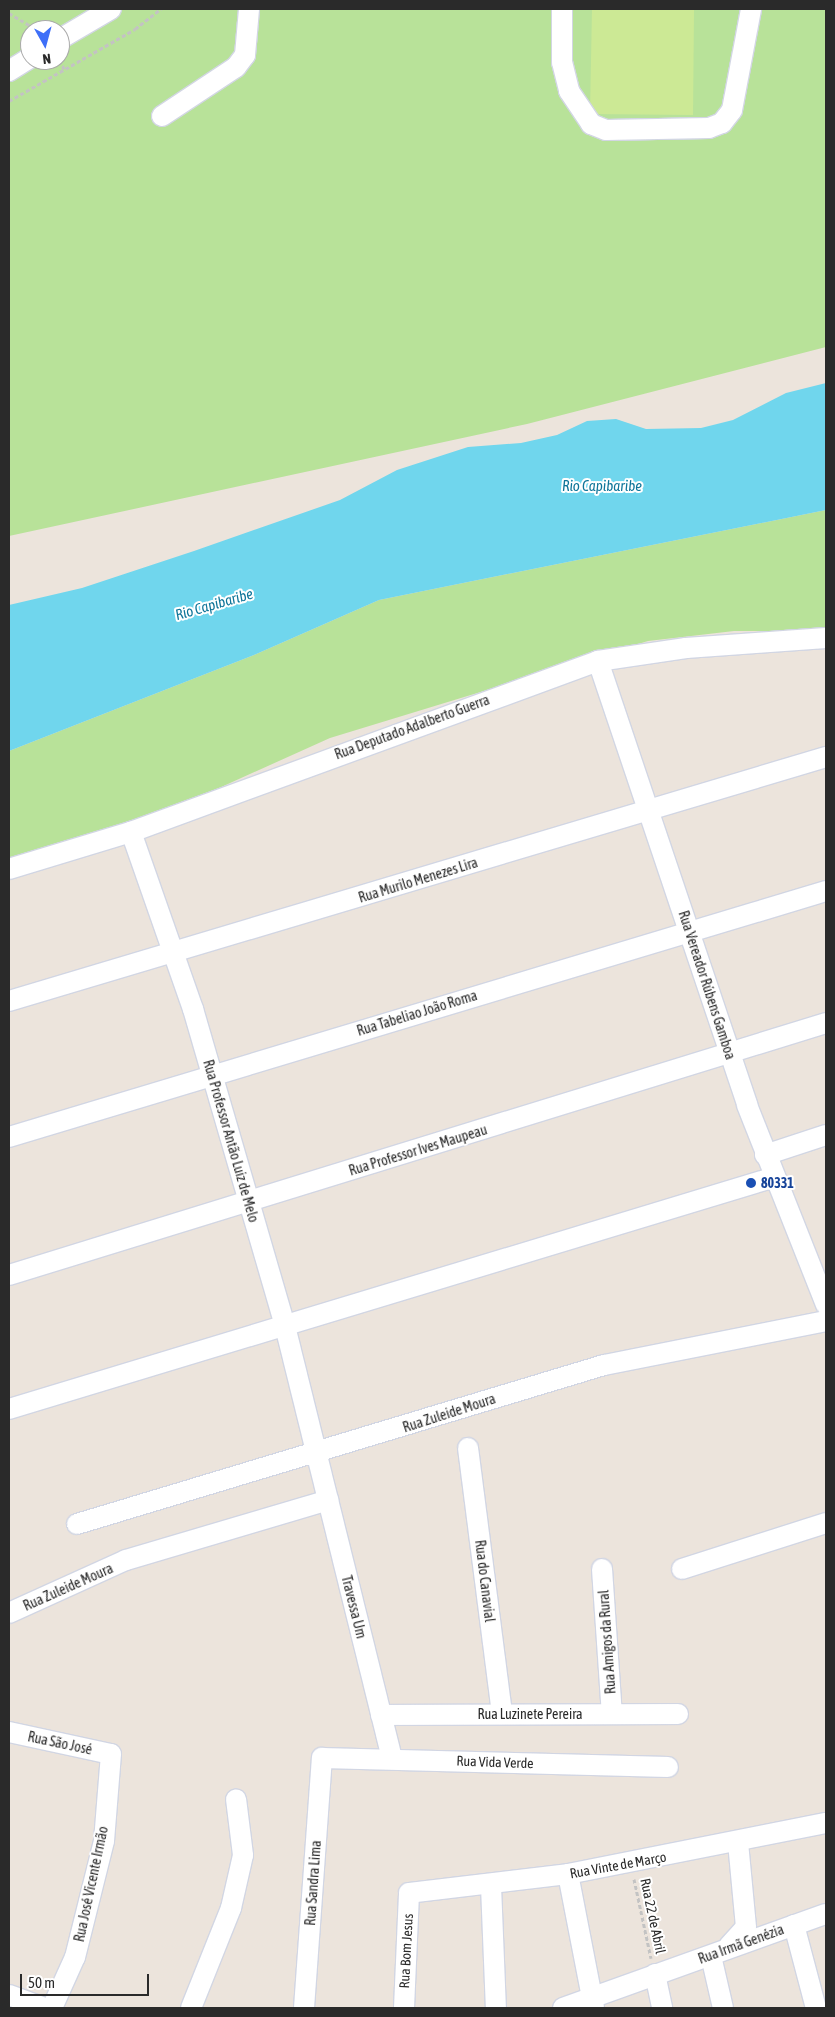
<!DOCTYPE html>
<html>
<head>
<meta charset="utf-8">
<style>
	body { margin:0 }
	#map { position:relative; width:835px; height:2017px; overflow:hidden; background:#ece4dc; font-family:"Asap Condensed",sans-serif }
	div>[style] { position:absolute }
	.green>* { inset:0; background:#b8e299 }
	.pitch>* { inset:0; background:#cce995 }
	.water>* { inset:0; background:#70d6ed }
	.path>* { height:3px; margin-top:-1.5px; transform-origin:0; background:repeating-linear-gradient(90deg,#c3c3c3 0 4px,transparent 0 6.5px) }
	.roads { filter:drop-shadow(1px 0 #d2d6e3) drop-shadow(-1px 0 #d2d6e3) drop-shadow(0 1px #d2d6e3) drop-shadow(0 -1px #d2d6e3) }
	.minor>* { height:20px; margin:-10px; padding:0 10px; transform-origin:10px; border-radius:10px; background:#fff }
	.dots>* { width:14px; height:14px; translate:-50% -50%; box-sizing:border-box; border:2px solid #fff; border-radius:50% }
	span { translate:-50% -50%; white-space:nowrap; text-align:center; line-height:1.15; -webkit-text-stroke:4px #fff; paint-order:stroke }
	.street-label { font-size:14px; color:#2a2a2a }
	.transit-label { font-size:14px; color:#164399; font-weight:700 }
	.left { translate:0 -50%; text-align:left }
	.water-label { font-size:15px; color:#0f7599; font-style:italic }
	.frame { position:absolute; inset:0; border:10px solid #2a2a2a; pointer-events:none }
	.north { position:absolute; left:20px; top:20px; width:50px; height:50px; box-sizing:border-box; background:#fff; border:1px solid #aaa; border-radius:50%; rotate:173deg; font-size:14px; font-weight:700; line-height:20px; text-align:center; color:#2a2a2a }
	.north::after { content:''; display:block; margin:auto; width:18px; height:22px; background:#3e6ff8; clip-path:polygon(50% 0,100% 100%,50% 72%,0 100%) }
	.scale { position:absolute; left:20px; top:1974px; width:129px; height:22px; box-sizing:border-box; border:2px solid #2a2a2a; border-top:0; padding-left:6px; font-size:15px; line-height:18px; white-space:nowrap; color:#2a2a2a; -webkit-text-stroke:4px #fff; paint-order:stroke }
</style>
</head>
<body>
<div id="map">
	<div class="green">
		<div style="clip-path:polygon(evenodd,9px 9px,826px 9px,826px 347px,527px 424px,9px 536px,9px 9px,30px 30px,60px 30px,60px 60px,30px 60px,30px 30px)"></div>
		<div style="clip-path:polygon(826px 510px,826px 631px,734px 631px,648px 641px,330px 738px,219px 788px,114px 827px,9px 858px,9px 751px,254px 655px,379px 600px)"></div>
	</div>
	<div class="pitch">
		<div style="clip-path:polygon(592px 9px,694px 9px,693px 115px,590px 114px)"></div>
	</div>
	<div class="water">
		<div style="clip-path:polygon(826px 383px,826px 510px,379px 600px,254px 655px,9px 751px,9px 605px,82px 588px,194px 551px,340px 500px,397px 470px,468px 447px,521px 443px,557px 435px,587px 421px,616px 419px,646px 429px,701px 428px,733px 420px,786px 393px)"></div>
	</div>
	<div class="path">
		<div style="left:9px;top:13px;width:33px;rotate:31deg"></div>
		<div style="left:59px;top:60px;width:12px;rotate:59deg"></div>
		<div style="left:9px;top:101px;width:145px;rotate:-29.7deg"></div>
		<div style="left:135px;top:29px;width:33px;rotate:-38deg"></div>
		<div style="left:634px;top:1879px;width:81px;rotate:77.9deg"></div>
	</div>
	<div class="roads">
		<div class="minor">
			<div style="left:562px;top:9px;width:53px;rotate:90deg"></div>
			<div style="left:562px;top:62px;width:30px;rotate:76deg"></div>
			<div style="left:569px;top:91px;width:40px;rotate:56deg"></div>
			<div style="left:591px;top:124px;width:16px;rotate:22deg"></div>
			<div style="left:606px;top:130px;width:103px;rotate:-1.1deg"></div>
			<div style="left:709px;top:128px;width:14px;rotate:-21deg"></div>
			<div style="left:722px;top:123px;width:16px;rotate:-52deg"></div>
			<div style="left:732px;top:110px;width:103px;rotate:-79.3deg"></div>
			<div style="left:60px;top:39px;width:59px;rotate:-30.5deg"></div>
			<div style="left:9px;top:71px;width:25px;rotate:-32deg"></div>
			<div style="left:162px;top:116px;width:89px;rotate:-33.5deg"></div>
			<div style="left:236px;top:67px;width:15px;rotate:-53deg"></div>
			<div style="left:245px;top:55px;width:46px;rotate:-85deg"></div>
			<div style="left:598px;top:661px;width:468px;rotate:71.4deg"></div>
			<div style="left:747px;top:1105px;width:215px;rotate:68.4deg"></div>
			<div style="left:131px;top:832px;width:188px;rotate:70.7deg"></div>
			<div style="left:193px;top:1009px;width:330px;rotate:73.8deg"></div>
			<div style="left:285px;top:1326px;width:446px;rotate:76.1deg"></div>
			<div style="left:9px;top:869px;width:127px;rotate:-16.9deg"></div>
			<div style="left:131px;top:832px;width:497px;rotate:-20.1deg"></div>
			<div style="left:598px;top:661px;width:89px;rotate:-8.4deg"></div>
			<div style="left:686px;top:648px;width:140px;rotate:-4.1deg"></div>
			<div style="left:9px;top:1001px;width:853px;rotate:-16.63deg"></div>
			<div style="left:9px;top:1137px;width:853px;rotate:-16.76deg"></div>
			<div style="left:765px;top:1155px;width:64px;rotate:-18.2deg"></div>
			<div style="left:9px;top:1275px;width:855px;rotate:-17.14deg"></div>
			<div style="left:9px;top:1409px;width:800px;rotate:-16.85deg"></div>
			<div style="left:468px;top:1448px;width:268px;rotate:82.7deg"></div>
			<div style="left:77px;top:1524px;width:550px;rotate:-16.79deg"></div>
			<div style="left:604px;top:1365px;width:226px;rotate:-11.2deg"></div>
			<div style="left:602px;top:1569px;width:145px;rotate:86.1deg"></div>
			<div style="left:682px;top:1569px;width:151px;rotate:-17.7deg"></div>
			<div style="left:9px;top:1613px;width:128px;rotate:-24.4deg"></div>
			<div style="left:126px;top:1560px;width:211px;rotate:-16.5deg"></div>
			<div style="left:381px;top:1715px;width:297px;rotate:-0.2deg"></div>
			<div style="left:9px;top:1732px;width:104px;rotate:12.2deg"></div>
			<div style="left:111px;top:1754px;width:87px;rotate:94.6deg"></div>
			<div style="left:104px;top:1841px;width:120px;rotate:104deg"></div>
			<div style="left:75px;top:1957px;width:56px;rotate:114.3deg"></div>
			<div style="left:568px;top:1874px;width:136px;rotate:79deg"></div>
			<div style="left:491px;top:1886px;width:122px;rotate:87.7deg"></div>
			<div style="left:794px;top:1925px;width:86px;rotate:75.2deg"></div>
			<div style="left:729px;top:1946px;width:25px;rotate:-48deg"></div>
			<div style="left:746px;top:1927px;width:84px;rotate:-95.4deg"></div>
			<div style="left:711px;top:1956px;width:53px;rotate:77deg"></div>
			<div style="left:655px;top:1974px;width:35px;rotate:78deg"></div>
			<div style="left:9px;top:1995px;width:37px;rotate:20deg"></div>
			<div style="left:191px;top:2008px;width:108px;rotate:-68.2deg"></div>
			<div style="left:231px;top:1908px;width:54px;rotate:-77.2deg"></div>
			<div style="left:243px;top:1855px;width:56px;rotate:-97.1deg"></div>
			<div style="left:304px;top:2008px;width:251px;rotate:-85.9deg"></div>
			<div style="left:322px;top:1758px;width:346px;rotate:1.5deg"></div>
			<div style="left:404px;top:2008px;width:115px;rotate:-87.5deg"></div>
			<div style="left:409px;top:1893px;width:160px;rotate:-6.8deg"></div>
			<div style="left:568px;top:1874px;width:263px;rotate:-11.2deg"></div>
			<div style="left:563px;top:2008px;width:279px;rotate:-19.7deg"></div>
		</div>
	</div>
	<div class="dots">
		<div style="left:751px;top:1183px;background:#1a4fb4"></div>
	</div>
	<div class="street-label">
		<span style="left:412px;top:727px;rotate:-20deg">Rua Deputado Adalberto Guerra</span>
		<span style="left:418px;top:880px;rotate:-17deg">Rua Murilo Menezes Lira</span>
		<span style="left:707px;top:985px;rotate:72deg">Rua Vereador Rúbens Gamboa</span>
		<span style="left:417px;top:1013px;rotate:-17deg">Rua Tabeliao João Roma</span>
		<span style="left:231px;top:1141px;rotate:74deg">Rua Professor Antão Luiz de Melo</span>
		<span style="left:418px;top:1150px;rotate:-17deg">Rua Professor Ives Maupeau</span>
		<span style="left:449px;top:1413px;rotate:-18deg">Rua Zuleide Moura</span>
		<span style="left:485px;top:1581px;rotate:83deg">Rua do Canavial</span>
		<span style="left:68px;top:1587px;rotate:-24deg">Rua Zuleide Moura</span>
		<span style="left:354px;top:1607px;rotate:76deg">Travessa Um</span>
		<span style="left:607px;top:1642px;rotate:-94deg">Rua Amigos da Rural</span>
		<span style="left:530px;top:1714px">Rua Luzinete Pereira</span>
		<span style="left:60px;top:1743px;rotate:12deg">Rua São José</span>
		<span style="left:495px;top:1762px;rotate:2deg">Rua Vida Verde</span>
		<span style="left:618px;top:1865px;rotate:-10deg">Rua Vinte de Março</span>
		<span style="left:313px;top:1883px;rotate:-86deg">Rua Sandra Lima</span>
		<span style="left:91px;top:1884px;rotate:-78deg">Rua José Vicente Irmão</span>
		<span style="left:653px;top:1916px;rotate:78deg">Rua 22 de Abril</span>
		<span style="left:741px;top:1944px;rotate:-20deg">Rua Irmã Genézia</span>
		<span style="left:406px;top:1951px;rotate:-87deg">Rua Bom Jesus</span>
	</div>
	<div class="transit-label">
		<span class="left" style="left:761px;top:1183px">80331</span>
	</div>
	<div class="water-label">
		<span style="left:602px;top:486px">Rio Capibaribe</span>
		<span style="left:214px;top:604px;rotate:-16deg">Rio Capibaribe</span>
	</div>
	<div class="frame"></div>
	<div class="north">N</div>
	<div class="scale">50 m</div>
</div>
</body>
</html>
